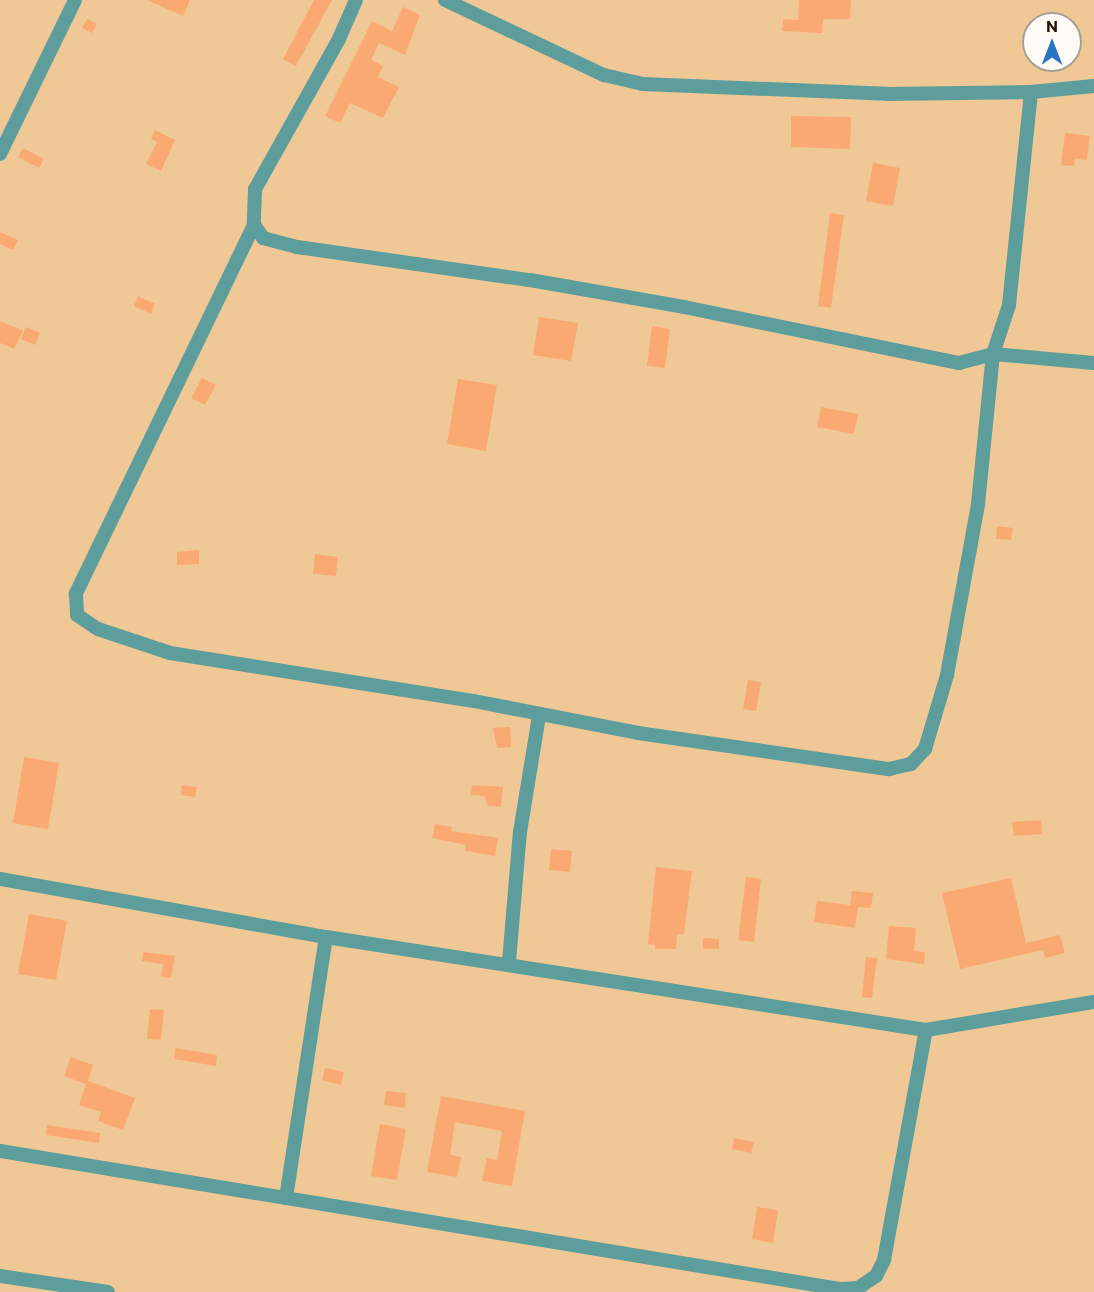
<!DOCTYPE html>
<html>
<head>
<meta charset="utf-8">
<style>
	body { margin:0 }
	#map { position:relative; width:1094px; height:1292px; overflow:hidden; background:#f7d4a8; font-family:Commissioner,sans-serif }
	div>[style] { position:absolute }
	.built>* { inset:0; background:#efc895 }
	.building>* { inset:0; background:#fba973 }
	.minor>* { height:14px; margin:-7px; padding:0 7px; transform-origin:7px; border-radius:7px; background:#5d9e9d }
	span { translate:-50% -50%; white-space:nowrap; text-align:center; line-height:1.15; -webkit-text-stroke:5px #fefbf6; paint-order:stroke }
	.north { position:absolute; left:1022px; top:12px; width:60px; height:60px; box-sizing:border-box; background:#fefbf6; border:2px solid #a69f96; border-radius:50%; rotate:0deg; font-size:16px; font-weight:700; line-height:24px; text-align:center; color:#221505 }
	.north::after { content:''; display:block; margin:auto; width:21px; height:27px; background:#2a74c4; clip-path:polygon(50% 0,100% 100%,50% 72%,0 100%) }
</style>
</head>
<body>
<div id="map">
	<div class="built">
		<div style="clip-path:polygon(evenodd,0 0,1094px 0,1094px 1292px,0 1292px,0 0,1034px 24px,1070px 24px,1070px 60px,1034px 60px,1034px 24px)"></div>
	</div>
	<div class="building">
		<div style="clip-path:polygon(147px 0,190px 0,183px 16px)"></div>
		<div style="clip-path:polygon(314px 0,332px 0,296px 66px,283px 59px)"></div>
		<div style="clip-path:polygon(799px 0,851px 0,850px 19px,823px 19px,822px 33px,782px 31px,783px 19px,798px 20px)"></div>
		<div style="clip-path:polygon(403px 7px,420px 15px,405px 55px,379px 43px,371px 60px,383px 66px,378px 77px,399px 87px,383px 118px,350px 103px,340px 123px,325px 116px,372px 21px,392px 31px)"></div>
		<div style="clip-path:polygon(87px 19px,97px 24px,92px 33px,82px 28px)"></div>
		<div style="clip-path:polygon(791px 116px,851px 117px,850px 149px,791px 147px)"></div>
		<div style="clip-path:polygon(155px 130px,175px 140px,161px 171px,146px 164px,157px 142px,151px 139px)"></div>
		<div style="clip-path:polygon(1065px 133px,1090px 136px,1087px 160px,1075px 159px,1074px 166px,1061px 165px)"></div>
		<div style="clip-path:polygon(23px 148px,44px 159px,39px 168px,18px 157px)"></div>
		<div style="clip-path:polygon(873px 163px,900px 168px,893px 206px,866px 201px)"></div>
		<div style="clip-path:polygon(830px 213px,844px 215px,831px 308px,818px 306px)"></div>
		<div style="clip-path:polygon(0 232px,18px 240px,13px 250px,0 244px)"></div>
		<div style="clip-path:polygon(138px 296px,155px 304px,151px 314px,134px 306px)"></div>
		<div style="clip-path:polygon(539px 317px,578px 323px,571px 361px,533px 355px)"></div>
		<div style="clip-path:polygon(0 321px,23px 331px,14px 349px,0 343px)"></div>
		<div style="clip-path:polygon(652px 326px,670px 329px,665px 368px,647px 366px)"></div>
		<div style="clip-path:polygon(26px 327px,40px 333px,35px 345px,21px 339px)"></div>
		<div style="clip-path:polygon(202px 378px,216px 385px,205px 405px,191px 398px)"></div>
		<div style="clip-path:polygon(458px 379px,497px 385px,486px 451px,447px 444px)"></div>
		<div style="clip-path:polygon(821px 407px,858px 414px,854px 434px,817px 427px)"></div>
		<div style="clip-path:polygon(997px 526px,1013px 528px,1011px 540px,996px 539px)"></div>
		<div style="clip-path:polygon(199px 550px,199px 564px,177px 565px,177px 552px)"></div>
		<div style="clip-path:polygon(315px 554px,338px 557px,336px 576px,313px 574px)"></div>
		<div style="clip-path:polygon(748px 680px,761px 682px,756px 711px,743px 709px)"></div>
		<div style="clip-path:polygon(510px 727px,511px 747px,497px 748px,493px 728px)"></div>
		<div style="clip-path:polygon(24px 757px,59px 763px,48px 829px,13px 823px)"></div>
		<div style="clip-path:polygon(182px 785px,197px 787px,195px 797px,181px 795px)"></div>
		<div style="clip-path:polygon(472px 785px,503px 787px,501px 807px,488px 806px,484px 796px,471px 795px)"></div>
		<div style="clip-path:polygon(1041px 820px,1042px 834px,1014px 836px,1012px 822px)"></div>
		<div style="clip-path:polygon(435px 824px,452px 827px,451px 831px,498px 838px,495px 856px,465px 851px,466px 845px,432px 838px)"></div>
		<div style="clip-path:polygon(551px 849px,572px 851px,570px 872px,549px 870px)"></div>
		<div style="clip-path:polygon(656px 867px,692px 871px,684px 934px,677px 934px,676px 949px,655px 949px,655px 945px,648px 944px)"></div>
		<div style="clip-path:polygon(746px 877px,761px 879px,754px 942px,738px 940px)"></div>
		<div style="clip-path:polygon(1011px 878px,1026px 943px,1060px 935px,1065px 953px,1045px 958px,1043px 950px,960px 969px,942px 893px)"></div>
		<div style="clip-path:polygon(852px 891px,873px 893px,871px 908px,858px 907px,855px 928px,814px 922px,817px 901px,850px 905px)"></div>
		<div style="clip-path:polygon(29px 914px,67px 921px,56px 980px,18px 974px)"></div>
		<div style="clip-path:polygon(889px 926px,916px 928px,914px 951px,925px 952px,924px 964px,886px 959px)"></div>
		<div style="clip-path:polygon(703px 938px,719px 939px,719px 949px,703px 949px)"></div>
		<div style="clip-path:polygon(143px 952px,175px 956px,171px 978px,161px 977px,163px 964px,142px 961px)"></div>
		<div style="clip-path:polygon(866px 957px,877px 958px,872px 998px,862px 997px)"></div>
		<div style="clip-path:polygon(150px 1009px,164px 1010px,161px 1040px,147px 1039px)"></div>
		<div style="clip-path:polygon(175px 1048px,217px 1055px,216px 1066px,174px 1059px)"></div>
		<div style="clip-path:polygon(71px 1057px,93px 1065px,88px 1081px,135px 1098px,123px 1130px,98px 1121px,101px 1112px,79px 1105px,86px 1084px,64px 1076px)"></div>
		<div style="clip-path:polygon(325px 1068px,344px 1072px,341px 1085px,322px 1080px)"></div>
		<div style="clip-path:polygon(386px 1091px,406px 1093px,405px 1108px,384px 1105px)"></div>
		<div style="clip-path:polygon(441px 1096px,525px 1111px,512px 1186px,482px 1181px,487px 1158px,497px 1160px,502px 1131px,455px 1122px,450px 1155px,461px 1157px,457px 1177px,427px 1172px)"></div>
		<div style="clip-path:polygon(380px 1124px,406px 1129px,397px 1180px,371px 1176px)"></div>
		<div style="clip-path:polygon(47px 1125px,100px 1133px,99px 1143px,46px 1135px)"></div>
		<div style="clip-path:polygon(734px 1138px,754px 1142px,751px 1153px,732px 1149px)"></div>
		<div style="clip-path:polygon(757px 1207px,778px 1210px,773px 1243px,752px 1239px)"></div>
	</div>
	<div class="minor">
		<div style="left:356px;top:0;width:43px;rotate:113.6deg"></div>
		<div style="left:339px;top:39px;width:172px;rotate:119.2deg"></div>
		<div style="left:255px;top:189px;width:36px;rotate:92deg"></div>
		<div style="left:254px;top:225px;width:16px;rotate:55deg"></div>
		<div style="left:263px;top:238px;width:35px;rotate:15deg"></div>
		<div style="left:297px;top:247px;width:235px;rotate:8.1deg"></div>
		<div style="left:530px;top:280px;width:156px;rotate:9.9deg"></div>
		<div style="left:684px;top:307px;width:281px;rotate:11.5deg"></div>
		<div style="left:959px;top:363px;width:35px;rotate:-15deg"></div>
		<div style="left:993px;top:354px;width:101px;rotate:5.1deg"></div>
		<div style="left:445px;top:0;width:176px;rotate:25.3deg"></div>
		<div style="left:604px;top:75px;width:39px;rotate:13deg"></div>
		<div style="left:642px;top:84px;width:245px;rotate:2.3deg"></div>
		<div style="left:887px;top:94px;width:144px;rotate:-0.8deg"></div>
		<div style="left:1031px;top:92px;width:63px;rotate:-5.4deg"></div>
		<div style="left:0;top:154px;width:171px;rotate:-64deg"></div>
		<div style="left:254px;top:225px;width:410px;rotate:115.8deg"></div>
		<div style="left:76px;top:594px;width:21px;rotate:87deg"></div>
		<div style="left:77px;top:615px;width:25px;rotate:34deg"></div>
		<div style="left:98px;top:629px;width:76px;rotate:18.4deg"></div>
		<div style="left:170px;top:653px;width:308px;rotate:9deg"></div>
		<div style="left:474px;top:701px;width:167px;rotate:11deg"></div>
		<div style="left:638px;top:733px;width:254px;rotate:8.2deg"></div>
		<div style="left:889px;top:769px;width:23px;rotate:-13deg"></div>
		<div style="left:911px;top:764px;width:21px;rotate:-47deg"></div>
		<div style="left:925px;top:749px;width:77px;rotate:-73.4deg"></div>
		<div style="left:947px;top:675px;width:174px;rotate:-79.7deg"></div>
		<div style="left:978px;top:504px;width:151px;rotate:-84.3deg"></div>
		<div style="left:993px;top:354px;width:52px;rotate:-71.9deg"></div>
		<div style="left:1009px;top:305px;width:214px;rotate:-84.1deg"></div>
		<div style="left:0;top:879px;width:331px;rotate:10.1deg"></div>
		<div style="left:326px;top:937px;width:607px;rotate:8.81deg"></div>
		<div style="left:926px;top:1030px;width:170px;rotate:-9.5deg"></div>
		<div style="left:509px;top:962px;width:130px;rotate:-85.2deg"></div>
		<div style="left:520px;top:832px;width:118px;rotate:-80.7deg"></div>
		<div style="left:0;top:1151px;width:851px;rotate:9.33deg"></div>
		<div style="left:840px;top:1289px;width:18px;rotate:-3deg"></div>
		<div style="left:858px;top:1288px;width:22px;rotate:-34deg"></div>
		<div style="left:876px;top:1276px;width:18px;rotate:-63deg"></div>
		<div style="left:884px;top:1260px;width:234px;rotate:-79.7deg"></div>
		<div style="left:286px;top:1198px;width:264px;rotate:-81.3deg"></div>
		<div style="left:0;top:1276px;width:109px;rotate:8.4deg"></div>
	</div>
	<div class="north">N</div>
</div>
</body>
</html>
